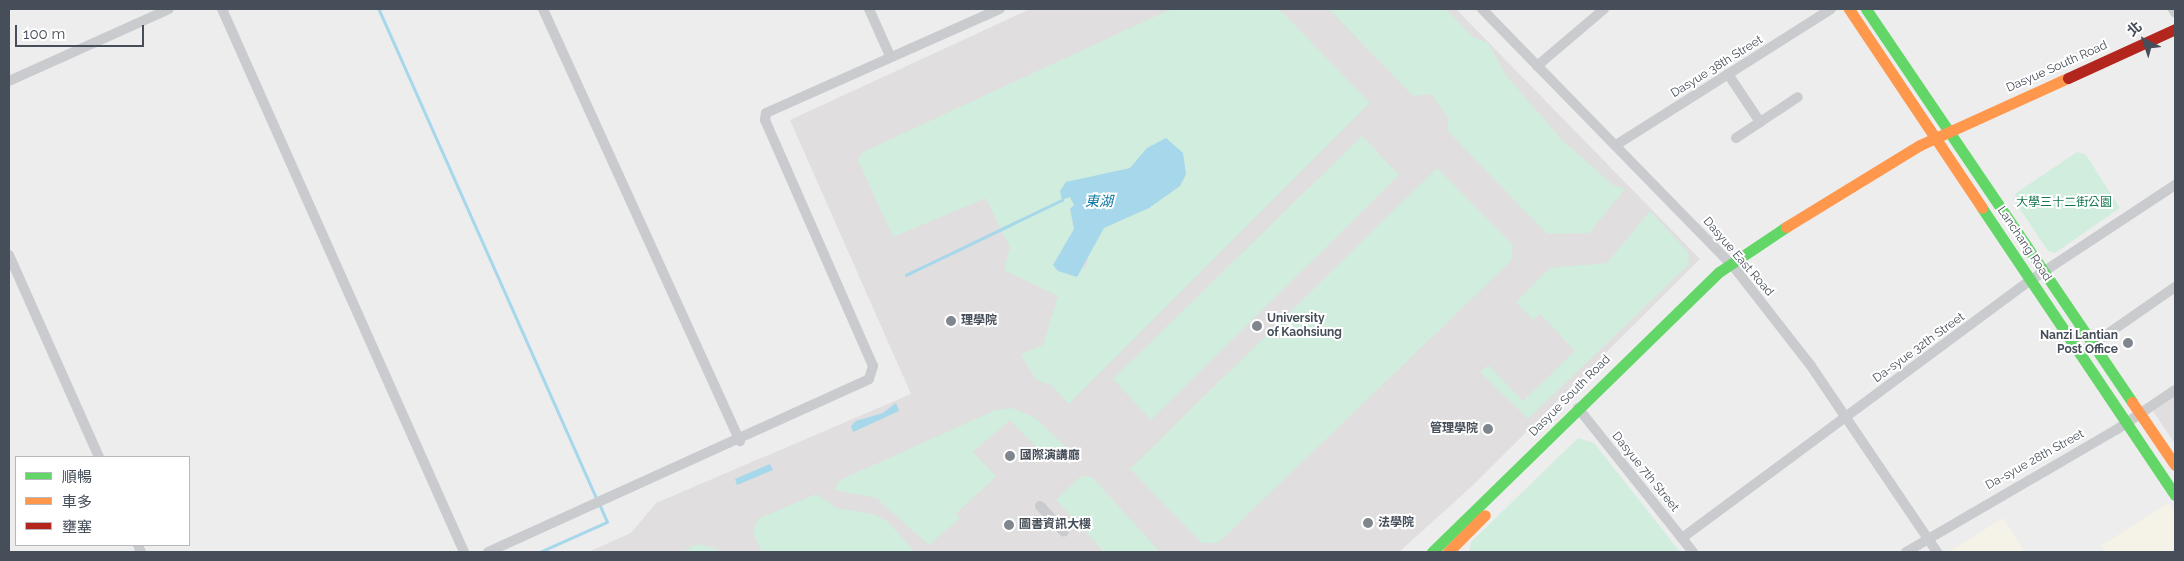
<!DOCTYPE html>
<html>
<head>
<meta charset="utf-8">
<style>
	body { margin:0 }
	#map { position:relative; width:2184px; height:561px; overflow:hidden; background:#eeeded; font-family:Raleway,"Noto Sans TC",sans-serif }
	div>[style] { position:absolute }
	.commercial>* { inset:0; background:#f5f2e8 }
	.education>* { inset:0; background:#e0dedf }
	.green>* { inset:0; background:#d1edde }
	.water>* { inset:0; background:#a6d7ea }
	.stream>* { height:2.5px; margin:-1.25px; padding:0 1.25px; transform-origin:1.25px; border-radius:1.25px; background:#a6d7ea }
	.street>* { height:10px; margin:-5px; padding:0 5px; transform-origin:5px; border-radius:5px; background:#c9cbce }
	.fast>* { height:11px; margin:-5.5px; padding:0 5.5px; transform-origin:5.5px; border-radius:5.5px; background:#63d668 }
	.slow>* { height:11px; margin:-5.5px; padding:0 5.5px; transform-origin:5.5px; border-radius:5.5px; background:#ff974d }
	.jam>* { height:11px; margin:-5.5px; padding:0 5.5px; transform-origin:5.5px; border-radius:5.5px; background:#b3261e }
	.dots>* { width:14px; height:14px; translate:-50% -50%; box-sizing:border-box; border:2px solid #fff; border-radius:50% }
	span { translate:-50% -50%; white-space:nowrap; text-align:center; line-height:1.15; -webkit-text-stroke:4px #fff; paint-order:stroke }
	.street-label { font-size:12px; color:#454e59 }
	.park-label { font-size:12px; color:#18784f }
	.poi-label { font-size:12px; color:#454e59; font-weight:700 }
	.left { translate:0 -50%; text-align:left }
	.right { translate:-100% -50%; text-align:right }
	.water-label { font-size:14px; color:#0e79a2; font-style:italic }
	.frame { position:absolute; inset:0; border:10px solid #454e59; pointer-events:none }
	.legend { position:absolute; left:15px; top:456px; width:175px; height:90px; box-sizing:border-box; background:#fff; border:1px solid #b5b8bd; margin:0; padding:6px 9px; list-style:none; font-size:15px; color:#454e59 }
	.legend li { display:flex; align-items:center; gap:10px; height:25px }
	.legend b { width:25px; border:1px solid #b5b8bd }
	.north { position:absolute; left:2119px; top:15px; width:50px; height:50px; -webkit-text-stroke:4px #fff; paint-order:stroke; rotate:319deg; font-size:14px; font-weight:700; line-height:20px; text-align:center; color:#454e59 }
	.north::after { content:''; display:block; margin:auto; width:18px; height:22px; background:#454e59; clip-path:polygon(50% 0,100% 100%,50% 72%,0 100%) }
	.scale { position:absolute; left:15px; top:25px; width:129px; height:22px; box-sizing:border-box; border:2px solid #454e59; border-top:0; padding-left:6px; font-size:15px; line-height:18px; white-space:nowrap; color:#454e59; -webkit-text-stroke:4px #fff; paint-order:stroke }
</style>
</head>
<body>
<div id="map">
	<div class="commercial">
		<div style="clip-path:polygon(2168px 503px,2175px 513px,2175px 548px,2168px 552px,2105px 552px,2101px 546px)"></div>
		<div style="clip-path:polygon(2003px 518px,2025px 552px,1949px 552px)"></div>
	</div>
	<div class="education">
		<div style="clip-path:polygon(1030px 9px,1456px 9px,1700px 259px,1471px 487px,1399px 552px,588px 552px,631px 533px,656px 503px,911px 394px,790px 120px)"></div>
		<div style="clip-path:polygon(2175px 395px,2175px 444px,2153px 411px)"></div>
	</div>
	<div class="green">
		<div style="clip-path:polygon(evenodd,1171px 9px,1279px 9px,1370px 103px,1069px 404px,1051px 385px,1036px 380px,1021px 354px,1043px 345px,1058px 296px,1004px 270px,1010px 248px,986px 198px,893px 237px,858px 160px,863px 152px,1171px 9px,1147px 148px,1186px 174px,1180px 186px,1149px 208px,1104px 228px,1094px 239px,1085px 269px,1053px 265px,1074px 229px,1070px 209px,1074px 205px,1070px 197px,1062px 200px,1087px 178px,1130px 168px,1147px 148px)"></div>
		<div style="clip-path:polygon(1329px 9px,1446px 9px,1473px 37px,1488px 43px,1505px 74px,1563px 141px,1613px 185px,1625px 189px,1589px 233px,1547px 234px,1447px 130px,1449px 119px,1431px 94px,1413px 96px)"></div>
		<div style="clip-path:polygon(1362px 136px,1399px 175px,1151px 420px,1113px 379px)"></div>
		<div style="clip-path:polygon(2077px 152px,2086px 155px,2120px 208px,2055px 253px,2048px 251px,2014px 200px,2016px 193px)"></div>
		<div style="clip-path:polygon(1437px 168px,1513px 245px,1511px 261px,1218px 543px,1202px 543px,1130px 469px)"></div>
		<div style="clip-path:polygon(1650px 211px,1688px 252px,1689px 264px,1528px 419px,1480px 372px,1488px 365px,1523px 401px,1575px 351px,1540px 314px,1533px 320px,1516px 302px,1550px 268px,1607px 263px)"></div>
		<div style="clip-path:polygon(1012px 408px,1034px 417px,1066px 447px,1050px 461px,1010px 420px,973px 452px,996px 476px,956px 514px,960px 518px,929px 545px,876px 498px,834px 490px,840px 480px,996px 410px)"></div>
		<div style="clip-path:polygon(1578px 438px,1594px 443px,1680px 552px,1469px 552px,1471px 542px)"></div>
		<div style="clip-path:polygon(1081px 476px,1092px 477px,1160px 552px,1104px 552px,1056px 500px)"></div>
		<div style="clip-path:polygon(816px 494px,837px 508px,873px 514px,887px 521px,915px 552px,762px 552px,753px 532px,758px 519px)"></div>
		<div style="clip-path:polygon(699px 544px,718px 549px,719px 552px,681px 552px)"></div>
	</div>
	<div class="water">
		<div style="clip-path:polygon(1166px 138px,1183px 153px,1186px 174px,1180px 186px,1149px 208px,1104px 228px,1077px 277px,1058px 271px,1053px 265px,1074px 229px,1070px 209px,1074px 205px,1070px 197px,1062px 200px,1060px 191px,1066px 182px,1130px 168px,1147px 148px)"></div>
		<div style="clip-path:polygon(896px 403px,899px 411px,853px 432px,851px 426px,856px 421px,883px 413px)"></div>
		<div style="clip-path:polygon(770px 464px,773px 470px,737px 485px,735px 479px)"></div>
	</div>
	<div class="stream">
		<div style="left:379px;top:9px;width:536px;rotate:66.02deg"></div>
		<div style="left:906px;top:275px;width:173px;rotate:-25.7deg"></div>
		<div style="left:540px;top:552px;width:73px;rotate:-24.1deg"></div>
		<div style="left:607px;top:522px;width:20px;rotate:-114deg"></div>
	</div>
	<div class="street">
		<div style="left:222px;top:9px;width:594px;rotate:65.98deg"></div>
		<div style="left:543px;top:9px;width:475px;rotate:65.5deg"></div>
		<div style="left:869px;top:9px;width:51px;rotate:65.9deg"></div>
		<div style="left:1482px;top:9px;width:359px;rotate:45.7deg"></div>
		<div style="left:1733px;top:266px;width:127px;rotate:52deg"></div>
		<div style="left:1811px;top:366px;width:225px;rotate:55.9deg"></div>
		<div style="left:2173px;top:9px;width:4px;rotate:63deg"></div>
		<div style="left:1537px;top:66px;width:88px;rotate:-40.4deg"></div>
		<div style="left:1728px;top:74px;width:58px;rotate:56.3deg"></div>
		<div style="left:9px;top:81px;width:175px;rotate:-24.2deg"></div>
		<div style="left:1736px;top:138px;width:74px;rotate:-33.5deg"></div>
		<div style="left:1616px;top:145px;width:254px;rotate:-32.3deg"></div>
		<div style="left:9px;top:255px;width:221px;rotate:66deg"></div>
		<div style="left:2080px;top:353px;width:116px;rotate:-34.8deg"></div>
		<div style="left:1578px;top:408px;width:184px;rotate:51.4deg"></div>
		<div style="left:1040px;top:506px;width:35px;rotate:47deg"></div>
		<div style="left:1682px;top:538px;width:434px;rotate:-36.5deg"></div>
		<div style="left:2031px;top:280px;width:173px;rotate:-33.4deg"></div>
		<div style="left:138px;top:545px;width:8px;rotate:67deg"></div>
		<div style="left:488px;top:552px;width:418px;rotate:-24.4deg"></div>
		<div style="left:869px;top:379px;width:14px;rotate:-73deg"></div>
		<div style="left:873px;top:366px;width:269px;rotate:-113.7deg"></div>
		<div style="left:765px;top:120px;width:7px;rotate:-82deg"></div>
		<div style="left:766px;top:113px;width:256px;rotate:-24deg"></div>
		<div style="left:1906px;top:552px;width:243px;rotate:-30.2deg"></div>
		<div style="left:2116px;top:430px;width:71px;rotate:-34.1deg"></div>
	</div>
	<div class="fast">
		<div style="left:1866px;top:9px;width:475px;rotate:55.9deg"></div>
		<div style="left:1982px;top:208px;width:346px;rotate:56.1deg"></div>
		<div style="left:1432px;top:552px;width:401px;rotate:-44.3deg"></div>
		<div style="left:1719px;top:272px;width:81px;rotate:-33.9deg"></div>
	</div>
	<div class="slow">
		<div style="left:1849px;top:9px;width:239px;rotate:56.2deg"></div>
		<div style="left:1786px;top:227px;width:157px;rotate:-31.5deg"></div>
		<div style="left:1920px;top:145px;width:162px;rotate:-24.4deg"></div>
		<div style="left:2132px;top:402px;width:76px;rotate:55.7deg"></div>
		<div style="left:1448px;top:552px;width:52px;rotate:-45deg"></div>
	</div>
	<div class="jam">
		<div style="left:2068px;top:78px;width:118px;rotate:-24.6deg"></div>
	</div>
	<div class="dots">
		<div style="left:951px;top:321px;background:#80868d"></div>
		<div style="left:1257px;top:326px;background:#80868d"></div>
		<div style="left:2128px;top:343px;background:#80868d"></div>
		<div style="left:1488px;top:429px;background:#80868d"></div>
		<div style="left:1010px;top:456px;background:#80868d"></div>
		<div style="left:1368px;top:523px;background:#80868d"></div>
		<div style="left:1009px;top:525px;background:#80868d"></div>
	</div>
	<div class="street-label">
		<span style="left:1717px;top:67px;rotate:-32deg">Dasyue 38th Street</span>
		<span style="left:2057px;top:67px;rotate:-24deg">Dasyue South Road</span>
		<span style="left:2024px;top:244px;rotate:56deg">Lanchang Road</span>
		<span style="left:1738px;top:257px;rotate:49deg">Dasyue East Road</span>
		<span style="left:1919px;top:348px;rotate:-36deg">Da-syue 32th Street</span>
		<span style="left:1570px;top:396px;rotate:-45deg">Dasyue South Road</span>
		<span style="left:2035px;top:460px;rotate:-29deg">Da-syue 28th Street</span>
		<span style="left:1645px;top:472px;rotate:51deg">Dasyue 7th Street</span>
	</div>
	<div class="park-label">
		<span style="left:2064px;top:203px">大學三十二街公園</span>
	</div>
	<div class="poi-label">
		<span class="left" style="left:1267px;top:326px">University<br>of Kaohsiung</span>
		<span class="left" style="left:961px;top:321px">理學院</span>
		<span class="right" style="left:2118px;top:343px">Nanzi Lantian<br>Post Office</span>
		<span class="right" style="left:1478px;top:429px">管理學院</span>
		<span class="left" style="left:1020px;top:456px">國際演講廳</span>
		<span class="left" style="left:1378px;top:523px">法學院</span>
		<span class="left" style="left:1019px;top:525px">圖書資訊大樓</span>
	</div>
	<div class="water-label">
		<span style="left:1099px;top:201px">東湖</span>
	</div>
	<div class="frame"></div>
	<ul class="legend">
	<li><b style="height:6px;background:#63d668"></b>順暢</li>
	<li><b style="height:6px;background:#ff974d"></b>車多</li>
	<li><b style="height:6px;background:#b3261e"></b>壅塞</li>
	</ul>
	<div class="north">北</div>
	<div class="scale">100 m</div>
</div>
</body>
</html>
